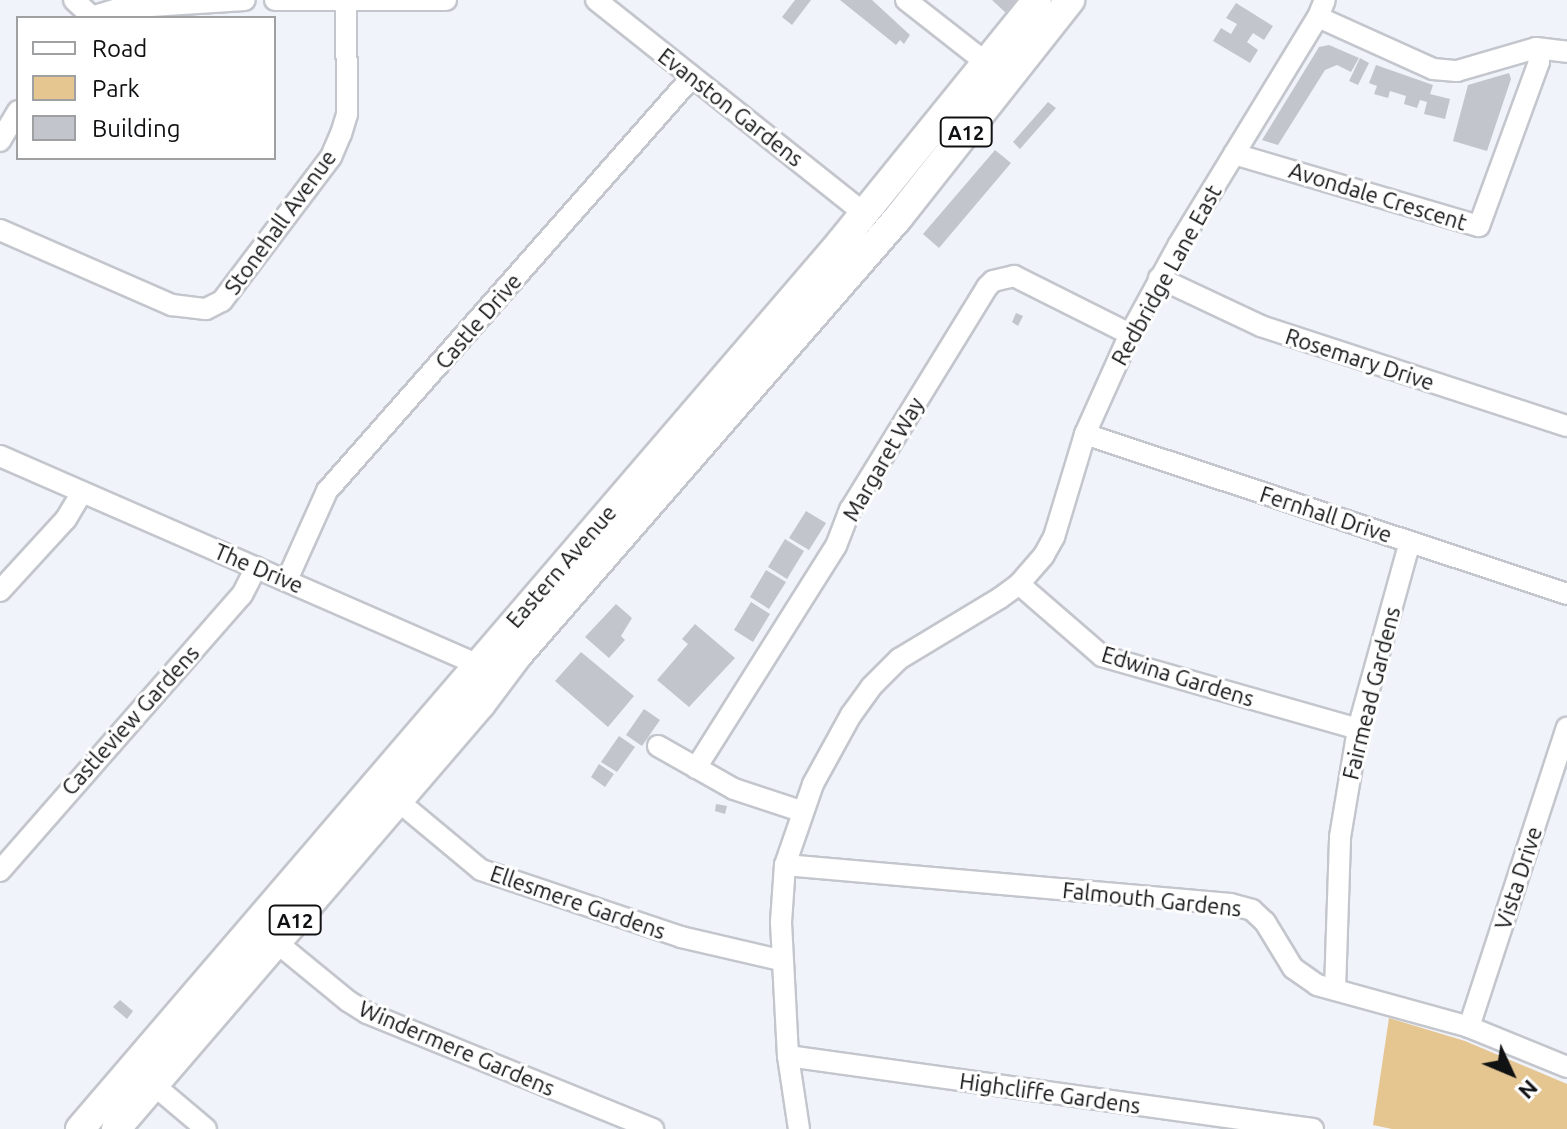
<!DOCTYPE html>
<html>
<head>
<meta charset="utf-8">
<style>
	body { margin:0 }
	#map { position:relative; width:1567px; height:1129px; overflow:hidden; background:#f0f3fa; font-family:Ubuntu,sans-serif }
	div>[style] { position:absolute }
	.green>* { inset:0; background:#e5c590 }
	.building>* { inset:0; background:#c2c5cc }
	.roads { filter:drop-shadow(2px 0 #c3c6cc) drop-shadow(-2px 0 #c3c6cc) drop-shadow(0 2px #c3c6cc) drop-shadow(0 -2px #c3c6cc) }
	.minor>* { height:20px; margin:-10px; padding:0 10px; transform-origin:10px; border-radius:10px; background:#fff }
	.highway>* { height:28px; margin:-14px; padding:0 14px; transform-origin:14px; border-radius:14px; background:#fff }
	span { translate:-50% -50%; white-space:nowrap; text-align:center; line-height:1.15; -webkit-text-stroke:6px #fff; paint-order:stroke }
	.shield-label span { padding:2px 6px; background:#fff; border:2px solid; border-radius:6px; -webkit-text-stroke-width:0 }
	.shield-label { font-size:20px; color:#101113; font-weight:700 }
	.street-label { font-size:22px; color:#101113 }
	.legend { position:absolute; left:16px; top:16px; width:260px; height:144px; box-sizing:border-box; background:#fff; border:2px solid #9fa0a1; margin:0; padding:10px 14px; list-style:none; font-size:24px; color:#101113 }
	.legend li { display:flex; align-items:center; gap:16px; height:40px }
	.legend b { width:40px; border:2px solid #9fa0a1 }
	.north { position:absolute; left:1471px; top:1033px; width:80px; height:80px; -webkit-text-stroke:6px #fff; paint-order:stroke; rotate:134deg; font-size:22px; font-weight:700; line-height:32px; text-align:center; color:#101113 }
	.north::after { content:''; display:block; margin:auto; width:28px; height:36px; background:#101113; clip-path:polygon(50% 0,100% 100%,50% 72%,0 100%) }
</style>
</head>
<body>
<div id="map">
	<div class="green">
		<div style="clip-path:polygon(1389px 1018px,1465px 1041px,1567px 1084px,1567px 1129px,1392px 1129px,1373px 1125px)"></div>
	</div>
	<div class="building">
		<div style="clip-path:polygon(795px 0,811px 0,792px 25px,782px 17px)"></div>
		<div style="clip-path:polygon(840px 0,872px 0,910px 35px,904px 44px,900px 40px,896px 45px)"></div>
		<div style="clip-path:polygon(992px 0,1019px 0,1007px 14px)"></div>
		<div style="clip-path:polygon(1236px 3px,1273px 26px,1264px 40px,1253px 33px,1247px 42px,1258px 50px,1250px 63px,1213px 41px,1221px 28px,1231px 34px,1237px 24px,1226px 18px)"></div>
		<div style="clip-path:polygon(1329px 45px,1359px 58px,1351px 72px,1337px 65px,1325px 70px,1278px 145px,1262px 140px,1319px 47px)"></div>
		<div style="clip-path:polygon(1360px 58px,1369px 63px,1358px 85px,1349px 81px)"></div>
		<div style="clip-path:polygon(1376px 65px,1433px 85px,1430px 94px,1450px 99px,1445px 119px,1424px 114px,1427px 102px,1420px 100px,1417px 108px,1404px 104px,1406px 96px,1390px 91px,1388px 98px,1374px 94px,1377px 86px,1369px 83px)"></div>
		<div style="clip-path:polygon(1509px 73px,1511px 79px,1487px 151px,1453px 141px,1468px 85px)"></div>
		<div style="clip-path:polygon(1048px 102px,1056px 108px,1020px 149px,1013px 142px)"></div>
		<div style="clip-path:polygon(995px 150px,1011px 163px,939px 248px,923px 234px)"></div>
		<div style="clip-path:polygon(1016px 313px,1023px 316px,1018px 326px,1012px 322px)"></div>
		<div style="clip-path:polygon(806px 511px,826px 523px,809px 550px,789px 538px)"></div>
		<div style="clip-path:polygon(785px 539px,804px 551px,787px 579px,768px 567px)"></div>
		<div style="clip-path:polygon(766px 570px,786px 582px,769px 609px,750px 597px)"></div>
		<div style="clip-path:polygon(751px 602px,770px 614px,753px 642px,734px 630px)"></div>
		<div style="clip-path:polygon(616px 604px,632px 618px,621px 636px,625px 640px,609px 658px,585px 637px)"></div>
		<div style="clip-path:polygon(695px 624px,735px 658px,689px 707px,657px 680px,688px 644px,682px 639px)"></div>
		<div style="clip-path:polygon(581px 652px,634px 696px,608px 727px,555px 681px)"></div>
		<div style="clip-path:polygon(644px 709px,660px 720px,642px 746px,626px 735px)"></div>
		<div style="clip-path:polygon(619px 736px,635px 747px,617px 772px,601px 762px)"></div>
		<div style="clip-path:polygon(599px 764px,614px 774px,605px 787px,591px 777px)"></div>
		<div style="clip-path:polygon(716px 804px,727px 806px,725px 814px,715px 811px)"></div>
		<div style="clip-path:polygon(120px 1000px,133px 1011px,127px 1019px,113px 1007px)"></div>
	</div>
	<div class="roads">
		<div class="minor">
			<div style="left:74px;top:0;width:23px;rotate:43deg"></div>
			<div style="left:275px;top:0;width:171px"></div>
			<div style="left:596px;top:0;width:344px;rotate:38.5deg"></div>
			<div style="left:906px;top:0;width:100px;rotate:38.1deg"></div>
			<div style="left:985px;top:62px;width:13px;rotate:9deg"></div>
			<div style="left:1318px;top:17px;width:126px;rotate:24.3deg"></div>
			<div style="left:1433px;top:69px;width:24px;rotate:5deg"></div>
			<div style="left:1457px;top:71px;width:82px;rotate:-16.2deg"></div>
			<div style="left:1536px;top:48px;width:31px;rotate:7deg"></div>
			<div style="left:88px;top:18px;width:34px;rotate:-17deg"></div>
			<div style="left:120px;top:8px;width:125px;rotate:-3.7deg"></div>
			<div style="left:0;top:141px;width:35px;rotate:-59deg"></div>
			<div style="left:1234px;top:154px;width:255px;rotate:16.4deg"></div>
			<div style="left:1479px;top:226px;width:175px;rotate:-69.9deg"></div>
			<div style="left:1539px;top:62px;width:14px;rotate:-102deg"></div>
			<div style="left:0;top:230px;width:188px;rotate:23.6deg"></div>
			<div style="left:172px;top:305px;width:34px;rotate:7deg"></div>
			<div style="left:206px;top:309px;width:18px;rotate:-27deg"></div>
			<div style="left:222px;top:301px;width:181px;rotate:-52.9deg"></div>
			<div style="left:331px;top:157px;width:25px;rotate:-67deg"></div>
			<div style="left:341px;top:134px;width:21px;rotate:-73deg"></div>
			<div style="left:347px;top:114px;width:113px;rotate:-90.5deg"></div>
			<div style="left:1159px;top:278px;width:113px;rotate:25.2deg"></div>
			<div style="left:1261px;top:326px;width:322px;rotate:18.1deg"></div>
			<div style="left:1085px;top:434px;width:508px;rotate:18.36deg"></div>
			<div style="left:0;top:456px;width:532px;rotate:23.58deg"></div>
			<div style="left:287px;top:580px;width:98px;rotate:-65.8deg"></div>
			<div style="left:327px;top:491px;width:552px;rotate:-48.6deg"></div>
			<div style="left:1019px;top:584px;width:110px;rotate:40.9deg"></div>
			<div style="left:1102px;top:656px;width:266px;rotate:15.9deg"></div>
			<div style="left:0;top:591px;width:98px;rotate:-47.5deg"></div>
			<div style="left:66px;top:519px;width:31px;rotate:-59deg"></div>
			<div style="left:658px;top:746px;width:87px;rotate:29.5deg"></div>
			<div style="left:734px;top:789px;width:71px;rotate:18.2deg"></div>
			<div style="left:696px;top:768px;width:262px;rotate:-57.8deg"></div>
			<div style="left:836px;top:546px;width:39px;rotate:-69deg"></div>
			<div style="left:850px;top:510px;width:262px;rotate:-58.4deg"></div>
			<div style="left:987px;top:287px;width:8px;rotate:-45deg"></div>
			<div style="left:993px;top:281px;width:22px;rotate:-13deg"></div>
			<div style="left:1014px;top:276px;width:130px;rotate:26.6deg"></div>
			<div style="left:397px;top:800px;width:109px;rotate:39.8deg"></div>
			<div style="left:481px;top:870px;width:211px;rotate:18.5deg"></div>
			<div style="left:681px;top:937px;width:102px;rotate:13.1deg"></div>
			<div style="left:785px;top:865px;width:447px;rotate:5deg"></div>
			<div style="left:1230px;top:904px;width:23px;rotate:15deg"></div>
			<div style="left:1252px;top:910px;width:18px;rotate:43deg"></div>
			<div style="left:1265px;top:922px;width:54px;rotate:58.7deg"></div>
			<div style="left:1293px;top:968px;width:29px;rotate:35deg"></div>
			<div style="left:1317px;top:985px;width:158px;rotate:15.4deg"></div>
			<div style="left:1469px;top:1027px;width:106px;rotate:22.2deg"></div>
			<div style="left:0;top:871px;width:367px;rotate:-48.8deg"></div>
			<div style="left:242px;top:595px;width:31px;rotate:-63deg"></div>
			<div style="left:276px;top:942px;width:93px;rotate:39.3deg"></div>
			<div style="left:348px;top:1001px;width:22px;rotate:32deg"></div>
			<div style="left:367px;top:1013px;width:309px;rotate:22.1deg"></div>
			<div style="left:1335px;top:990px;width:153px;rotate:-88.1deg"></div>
			<div style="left:1340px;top:837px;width:109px;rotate:-80.5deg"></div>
			<div style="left:1358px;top:729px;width:194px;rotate:-74.5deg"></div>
			<div style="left:1469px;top:1027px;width:315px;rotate:-71.9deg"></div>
			<div style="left:788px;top:1056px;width:530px;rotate:7.92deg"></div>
			<div style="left:154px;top:1085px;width:68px;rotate:40.2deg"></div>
			<div style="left:799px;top:1129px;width:74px;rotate:-98.6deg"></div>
			<div style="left:788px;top:1056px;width:134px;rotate:-93deg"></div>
			<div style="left:781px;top:922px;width:57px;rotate:-86deg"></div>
			<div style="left:785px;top:865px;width:86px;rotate:-70.9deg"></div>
			<div style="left:813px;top:784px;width:79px;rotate:-61.2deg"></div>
			<div style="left:851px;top:715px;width:34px;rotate:-54deg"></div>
			<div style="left:871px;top:687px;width:40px;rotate:-45deg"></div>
			<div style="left:899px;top:659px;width:118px;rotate:-31.1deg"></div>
			<div style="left:1000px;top:598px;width:24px;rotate:-36deg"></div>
			<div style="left:1019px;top:584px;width:38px;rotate:-49deg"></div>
			<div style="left:1044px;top:555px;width:21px;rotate:-61deg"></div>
			<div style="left:1054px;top:537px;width:108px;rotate:-73.2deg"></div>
			<div style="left:1085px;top:434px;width:110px;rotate:-65.8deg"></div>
			<div style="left:1130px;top:334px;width:100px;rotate:-61.4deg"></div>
			<div style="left:1178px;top:246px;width:268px;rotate:-58.6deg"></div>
			<div style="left:1318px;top:17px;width:18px;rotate:-68deg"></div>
		</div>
		<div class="highway">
			<div style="left:80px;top:1129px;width:1169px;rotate:-49.37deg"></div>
			<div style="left:841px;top:242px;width:311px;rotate:-51deg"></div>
			<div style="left:116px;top:1129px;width:560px;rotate:-49.34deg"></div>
			<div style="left:481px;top:704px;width:60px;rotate:-53.1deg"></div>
			<div style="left:517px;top:656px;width:581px;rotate:-48.98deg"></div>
			<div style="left:898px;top:218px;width:278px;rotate:-51.7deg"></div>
		</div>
	</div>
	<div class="shield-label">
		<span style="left:966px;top:132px">A12</span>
		<span style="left:295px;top:920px">A12</span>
	</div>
	<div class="street-label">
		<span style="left:731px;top:107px;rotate:38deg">Evanston Gardens</span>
		<span style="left:1378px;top:196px;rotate:17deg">Avondale Crescent</span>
		<span style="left:280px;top:222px;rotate:-54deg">Stonehall Avenue</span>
		<span style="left:1166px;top:275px;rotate:-61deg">Redbridge Lane East</span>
		<span style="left:478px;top:321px;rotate:-49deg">Castle Drive</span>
		<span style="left:1360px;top:359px;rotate:18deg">Rosemary Drive</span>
		<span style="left:883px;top:459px;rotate:-60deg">Margaret Way</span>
		<span style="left:1326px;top:514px;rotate:18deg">Fernhall Drive</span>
		<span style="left:561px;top:566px;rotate:-49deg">Eastern Avenue</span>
		<span style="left:259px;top:568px;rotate:23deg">The Drive</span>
		<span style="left:1178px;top:676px;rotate:17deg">Edwina Gardens</span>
		<span style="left:1371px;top:693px;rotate:-76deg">Fairmead Gardens</span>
		<span style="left:130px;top:720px;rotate:-48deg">Castleview Gardens</span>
		<span style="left:1518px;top:878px;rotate:-72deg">Vista Drive</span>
		<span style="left:1152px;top:899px;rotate:6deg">Falmouth Gardens</span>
		<span style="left:578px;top:902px;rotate:19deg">Ellesmere Gardens</span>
		<span style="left:457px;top:1048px;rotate:23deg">Windermere Gardens</span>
		<span style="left:1050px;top:1093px;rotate:8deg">Highcliffe Gardens</span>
	</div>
	<ul class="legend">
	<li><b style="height:10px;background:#fff"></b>Road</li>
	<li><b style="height:22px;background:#e5c590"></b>Park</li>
	<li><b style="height:22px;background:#c2c5cc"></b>Building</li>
	</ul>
	<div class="north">N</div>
</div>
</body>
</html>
